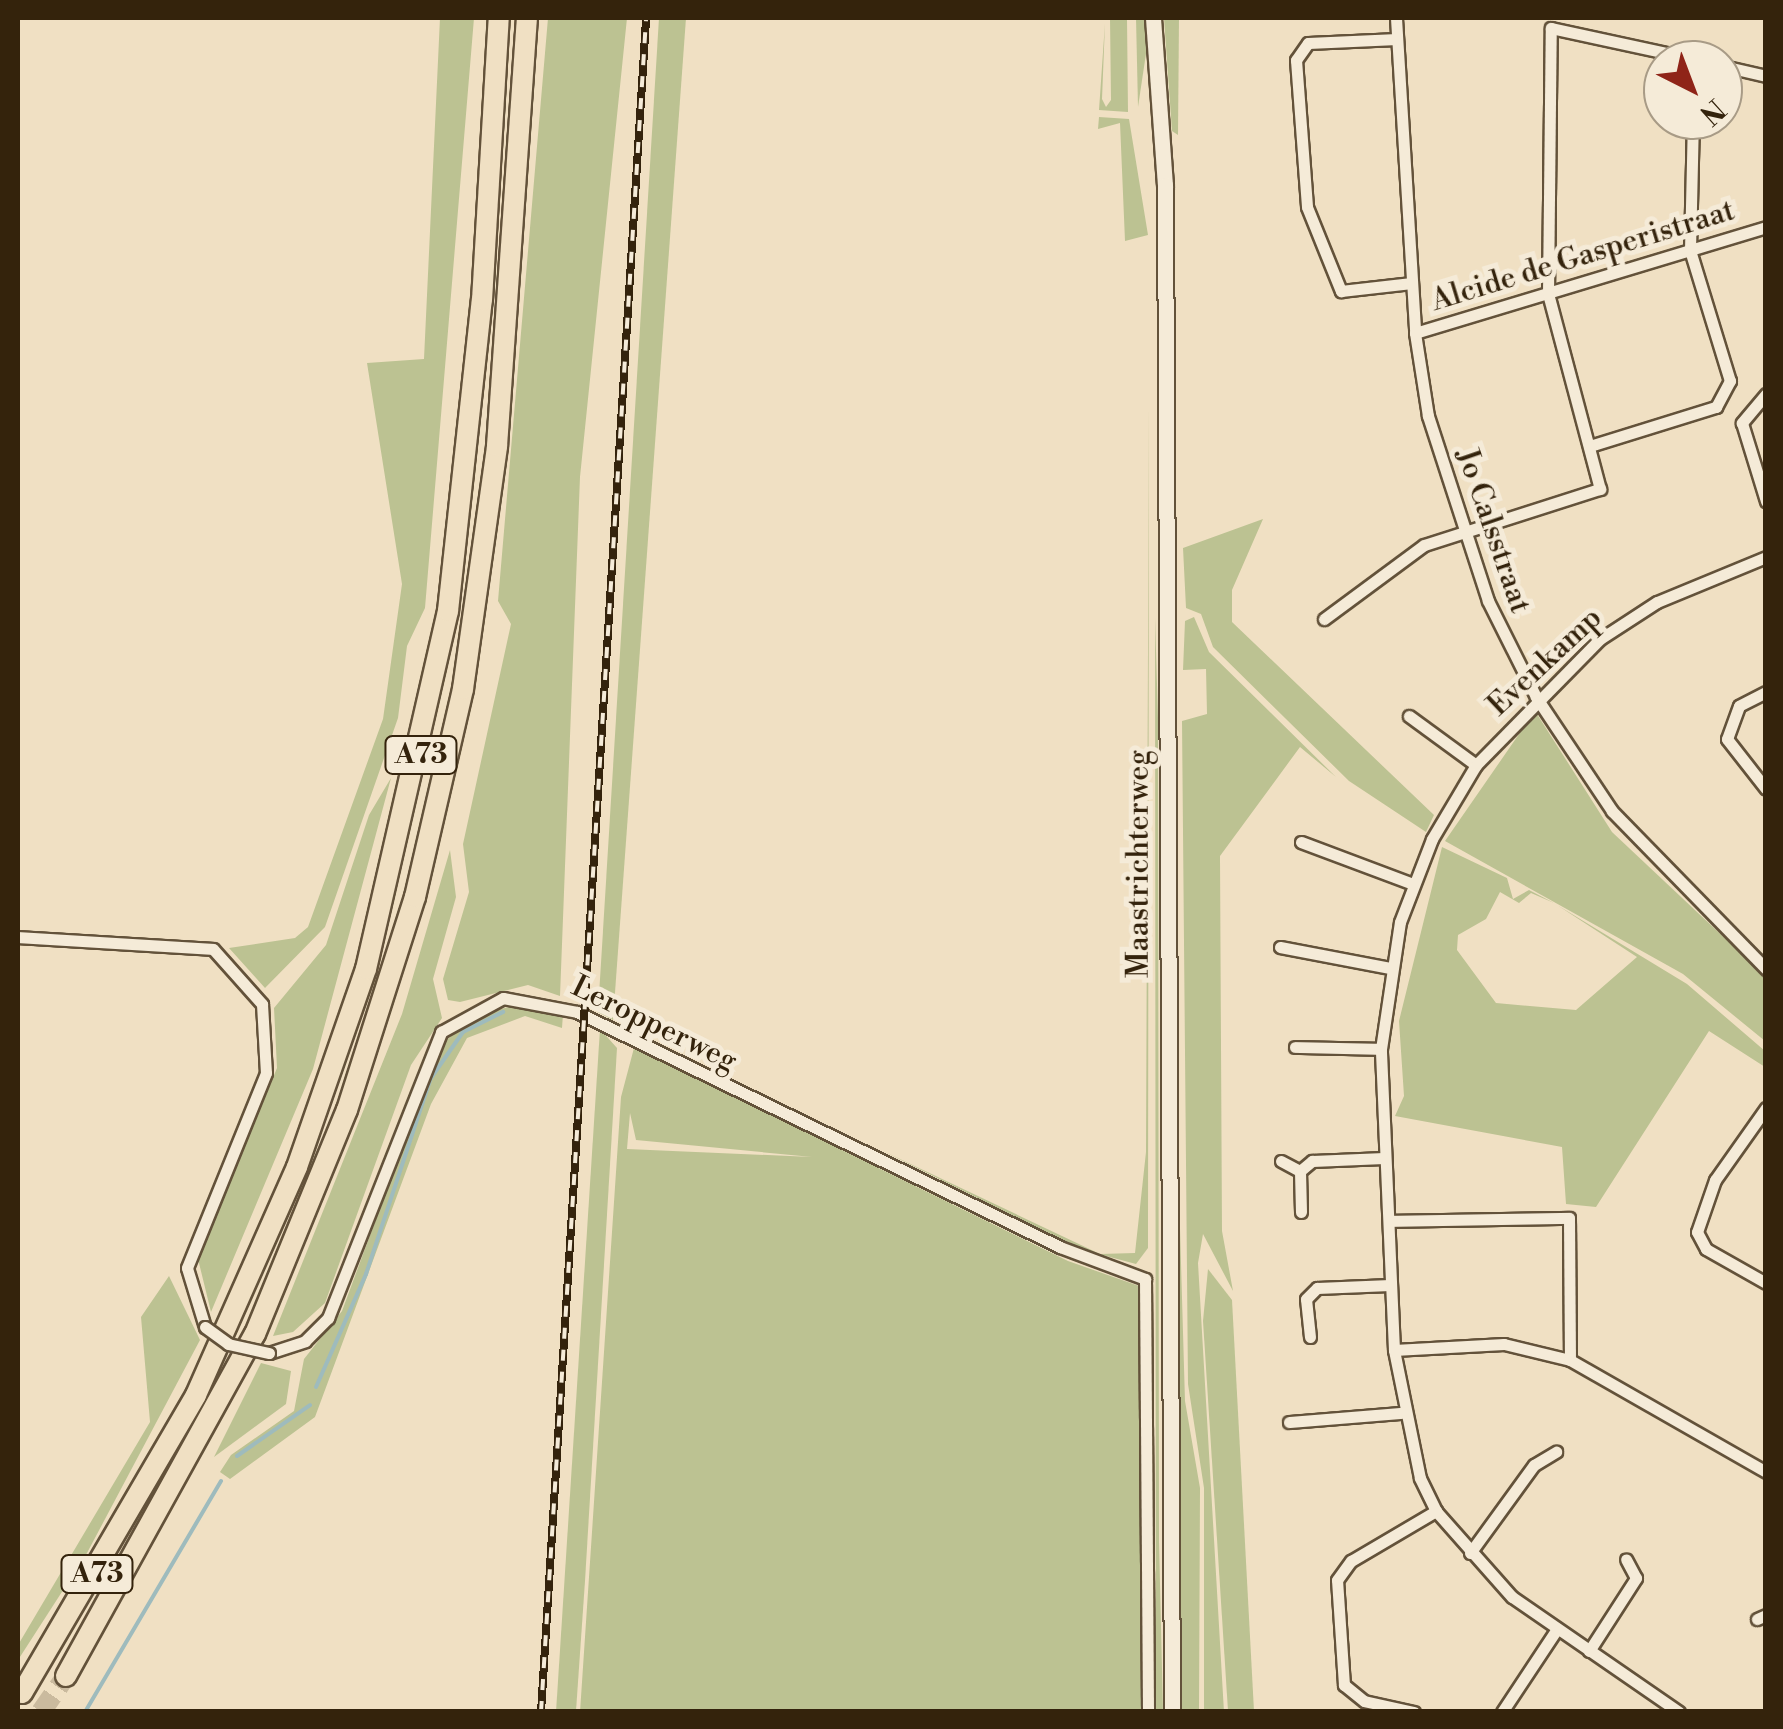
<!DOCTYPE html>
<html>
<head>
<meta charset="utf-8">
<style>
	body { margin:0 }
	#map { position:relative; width:1783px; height:1729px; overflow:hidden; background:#f0e0c3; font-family:"Libre Bodoni",serif }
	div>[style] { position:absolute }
	.green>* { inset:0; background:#bcc292 }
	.stream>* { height:4px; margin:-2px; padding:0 2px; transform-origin:2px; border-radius:2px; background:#9ebbbd }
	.highway-tunnel>* { height:20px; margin-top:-10px; transform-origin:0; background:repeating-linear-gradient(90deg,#caba9e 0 20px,transparent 0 30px) }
	.roads { filter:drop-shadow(2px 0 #63523a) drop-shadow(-2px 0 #63523a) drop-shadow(0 2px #63523a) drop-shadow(0 -2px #63523a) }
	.street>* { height:11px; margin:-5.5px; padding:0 5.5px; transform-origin:5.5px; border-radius:5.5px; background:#f5ebd8 }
	.secondary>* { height:15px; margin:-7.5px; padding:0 7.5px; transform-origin:7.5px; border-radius:7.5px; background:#f5ebd8 }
	.highway>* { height:20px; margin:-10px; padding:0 10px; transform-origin:10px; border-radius:10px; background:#f0e0c3 }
	.rail>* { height:8px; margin-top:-4px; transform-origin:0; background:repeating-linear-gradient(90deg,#f5ebd8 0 11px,#34230c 0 22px); box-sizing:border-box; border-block:2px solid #34230c }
	.bridges { filter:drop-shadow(2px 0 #63523a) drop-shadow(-2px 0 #63523a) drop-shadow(0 2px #63523a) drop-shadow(0 -2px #63523a) }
	.street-bridge>* { height:11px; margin:-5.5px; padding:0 5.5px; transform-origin:5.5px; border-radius:5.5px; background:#f5ebd8 }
	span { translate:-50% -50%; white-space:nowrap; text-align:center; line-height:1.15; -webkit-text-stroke:10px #f5ebd8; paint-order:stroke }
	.shield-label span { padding:2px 8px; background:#f5ebd8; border:2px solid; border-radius:8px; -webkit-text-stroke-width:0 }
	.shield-label { font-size:28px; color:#34230c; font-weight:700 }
	.street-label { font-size:30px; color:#34230c }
	.frame { position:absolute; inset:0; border:20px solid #34230c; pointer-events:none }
	.north { position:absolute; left:1643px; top:40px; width:100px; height:100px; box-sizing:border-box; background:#f5ebd8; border:2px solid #a89b86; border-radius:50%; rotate:138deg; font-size:28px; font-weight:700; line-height:40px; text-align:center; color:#34230c }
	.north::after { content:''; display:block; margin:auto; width:35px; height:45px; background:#8f2418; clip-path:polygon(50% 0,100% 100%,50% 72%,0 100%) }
</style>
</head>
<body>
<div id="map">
	<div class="green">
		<div style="clip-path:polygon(440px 18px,474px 18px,425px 608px,407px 646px,398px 718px,325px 927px,265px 988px,229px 948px,295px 938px,308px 927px,383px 719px,402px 584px,367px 363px,424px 359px)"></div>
		<div style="clip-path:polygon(548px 18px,627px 18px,580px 477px,560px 996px,528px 985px,460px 1002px,448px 1000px,443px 979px,469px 892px,463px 844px,511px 624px,498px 601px)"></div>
		<div style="clip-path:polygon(659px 18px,686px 18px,613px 1020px,598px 1012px)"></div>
		<div style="clip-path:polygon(1110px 18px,1127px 18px,1128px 112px,1099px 110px,1105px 23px,1102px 99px,1106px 107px,1111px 100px)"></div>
		<div style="clip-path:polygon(1136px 18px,1144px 18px,1147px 47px,1138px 107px)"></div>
		<div style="clip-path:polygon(1164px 18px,1179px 18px,1178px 135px,1172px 131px)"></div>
		<div style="clip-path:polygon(1099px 117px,1129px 119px,1148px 235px,1125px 241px,1120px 123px,1098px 129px)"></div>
		<div style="clip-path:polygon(1149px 399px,1148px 1248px,1136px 1264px,1080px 1249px,883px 1151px,1100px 1254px,1135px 1253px,1146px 1152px)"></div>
		<div style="clip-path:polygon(1263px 519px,1232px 590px,1232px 622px,1434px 815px,1426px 832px,1349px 781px,1213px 647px,1201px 614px,1186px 608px,1183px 548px)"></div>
		<div style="clip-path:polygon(1155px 617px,1158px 718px,1159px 1541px,1163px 1712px,1156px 1711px)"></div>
		<div style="clip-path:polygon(1194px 617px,1209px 652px,1336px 777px,1300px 747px,1220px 856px,1222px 1231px,1233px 1291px,1203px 1234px,1198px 1263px,1224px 1712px,1204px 1711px,1204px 1488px,1188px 1384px,1182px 721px,1207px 714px,1206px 669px,1183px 670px,1185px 621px)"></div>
		<div style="clip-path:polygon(1535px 711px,1612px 832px,1765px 976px,1765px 1041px,1683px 974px,1445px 841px)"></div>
		<div style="clip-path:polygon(1178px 722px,1178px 1159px,1185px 1401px,1200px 1488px,1199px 1712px,1181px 1711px,1176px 1564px)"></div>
		<div style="clip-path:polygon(391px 778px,313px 1069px,211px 1312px,198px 1259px,277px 1068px,274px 1008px,326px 945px,369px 815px)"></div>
		<div style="clip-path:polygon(1442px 847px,1507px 878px,1513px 899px,1529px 890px,1554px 903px,1531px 893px,1519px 903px,1500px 892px,1486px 919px,1458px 935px,1457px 950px,1496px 1003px,1576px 1010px,1637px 957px,1557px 905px,1687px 984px,1765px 1051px,1765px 1067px,1709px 1031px,1596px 1207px,1566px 1204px,1562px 1147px,1395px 1116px,1404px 1096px,1399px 1021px)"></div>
		<div style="clip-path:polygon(450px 850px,456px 897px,433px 979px,442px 1018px,411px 1065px,325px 1303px,293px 1332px,273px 1336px,402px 1014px)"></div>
		<div style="clip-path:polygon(509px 1007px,563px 1014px,562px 1028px,525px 1016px,467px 1038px,431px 1104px,315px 1417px,230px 1479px,220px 1472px,231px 1455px,294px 1411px,304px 1359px,342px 1311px,441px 1044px,480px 1014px)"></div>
		<div style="clip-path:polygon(600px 1029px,617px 1048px,585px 1581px,576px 1711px,556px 1712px)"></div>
		<div style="clip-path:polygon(evenodd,634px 1048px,1068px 1261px,1139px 1286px,1143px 1711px,580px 1712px,621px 1097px,634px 1048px,630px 1113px,636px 1140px,812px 1157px,627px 1149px,630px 1113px)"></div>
		<div style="clip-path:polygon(1208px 1269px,1232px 1300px,1254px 1711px,1228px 1711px,1203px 1321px)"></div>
		<div style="clip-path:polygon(169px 1276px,200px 1340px,87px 1553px,18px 1660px,18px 1645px,150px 1422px,141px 1317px)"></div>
		<div style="clip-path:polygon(261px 1363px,291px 1371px,286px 1404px,214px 1457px)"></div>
	</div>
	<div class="stream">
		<div style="left:316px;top:1387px;width:124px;rotate:-66.1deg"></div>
		<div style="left:366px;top:1274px;width:206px;rotate:-71.7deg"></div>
		<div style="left:431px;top:1078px;width:56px;rotate:-55.2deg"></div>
		<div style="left:463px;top:1032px;width:45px;rotate:-26.6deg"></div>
		<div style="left:237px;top:1456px;width:89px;rotate:-34.9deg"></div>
		<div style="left:85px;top:1712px;width:268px;rotate:-59.5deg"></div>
	</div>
	<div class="highway-tunnel">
		<div style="left:41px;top:1712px;width:44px;rotate:-55.2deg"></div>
	</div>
	<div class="roads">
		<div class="street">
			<div style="left:1396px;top:18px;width:316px;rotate:86.5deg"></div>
			<div style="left:1415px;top:333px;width:84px;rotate:81.1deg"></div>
			<div style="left:1428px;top:416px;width:194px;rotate:72deg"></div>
			<div style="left:1488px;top:601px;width:107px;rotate:63.4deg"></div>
			<div style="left:1536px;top:697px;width:137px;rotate:56.3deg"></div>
			<div style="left:1612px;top:811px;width:221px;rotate:45.7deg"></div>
			<div style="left:1397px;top:39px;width:89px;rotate:177.4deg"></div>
			<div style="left:1308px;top:43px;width:21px;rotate:125deg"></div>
			<div style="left:1296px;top:60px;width:147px;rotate:85.7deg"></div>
			<div style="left:1307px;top:207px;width:91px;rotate:68deg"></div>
			<div style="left:1341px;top:291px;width:71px;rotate:-6.4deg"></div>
			<div style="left:1723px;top:66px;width:44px;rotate:13.1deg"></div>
			<div style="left:1415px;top:333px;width:367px;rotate:-16.8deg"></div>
			<div style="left:1766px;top:394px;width:38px;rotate:130deg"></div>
			<div style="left:1742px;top:423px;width:82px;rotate:72.9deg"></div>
			<div style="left:1593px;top:445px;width:129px;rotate:-17.2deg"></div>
			<div style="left:1716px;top:407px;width:30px;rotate:-62deg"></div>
			<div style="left:1730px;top:381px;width:137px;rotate:-107deg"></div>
			<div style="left:1690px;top:250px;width:130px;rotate:-88.7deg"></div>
			<div style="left:1324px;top:619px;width:124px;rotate:-36.5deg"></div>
			<div style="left:1424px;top:545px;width:185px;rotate:-17.7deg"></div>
			<div style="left:1600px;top:489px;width:203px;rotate:-104.9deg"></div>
			<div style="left:1548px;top:293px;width:265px;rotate:-89.4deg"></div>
			<div style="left:1551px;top:28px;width:151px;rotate:12.2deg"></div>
			<div style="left:1766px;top:692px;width:30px;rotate:153deg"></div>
			<div style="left:1739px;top:706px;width:35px;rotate:110deg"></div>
			<div style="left:1727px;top:739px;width:63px;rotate:52deg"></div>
			<div style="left:1409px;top:716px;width:83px;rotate:36.2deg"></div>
			<div style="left:1301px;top:842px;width:120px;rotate:20.6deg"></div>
			<div style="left:18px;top:937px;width:195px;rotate:3.5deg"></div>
			<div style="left:213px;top:949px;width:74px;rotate:48.3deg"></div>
			<div style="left:262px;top:1004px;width:69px;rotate:86.7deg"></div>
			<div style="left:266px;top:1073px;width:210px;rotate:112.1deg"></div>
			<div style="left:187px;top:1268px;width:62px;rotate:73deg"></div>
			<div style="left:1280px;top:947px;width:112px;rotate:10.8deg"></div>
			<div style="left:1295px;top:1047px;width:86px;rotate:1.3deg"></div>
			<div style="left:1766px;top:1108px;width:88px;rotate:125.3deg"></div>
			<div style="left:1715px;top:1180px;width:55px;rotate:109.1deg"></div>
			<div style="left:1697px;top:1232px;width:19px;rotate:62deg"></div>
			<div style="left:1706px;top:1249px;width:69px;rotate:29.5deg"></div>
			<div style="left:1281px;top:1161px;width:21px;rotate:28deg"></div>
			<div style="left:1301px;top:1212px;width:41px;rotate:-91.4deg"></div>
			<div style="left:1300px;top:1171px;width:16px;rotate:-40deg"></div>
			<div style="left:1312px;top:1161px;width:72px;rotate:-2.4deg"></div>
			<div style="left:1389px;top:1221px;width:180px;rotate:-1deg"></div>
			<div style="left:1569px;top:1218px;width:142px;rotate:89.6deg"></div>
			<div style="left:1310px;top:1337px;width:38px;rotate:-96deg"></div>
			<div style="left:1306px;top:1299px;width:16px;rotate:-45deg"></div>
			<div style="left:1317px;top:1288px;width:73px;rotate:-2.4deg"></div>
			<div style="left:1394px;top:1350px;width:110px;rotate:-3.1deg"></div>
			<div style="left:1504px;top:1344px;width:68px;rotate:13.6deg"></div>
			<div style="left:1570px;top:1360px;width:226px;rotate:29.7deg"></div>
			<div style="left:269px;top:1353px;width:38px;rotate:-18deg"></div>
			<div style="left:305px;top:1341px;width:33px;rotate:-45deg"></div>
			<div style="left:328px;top:1318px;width:308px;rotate:-68.4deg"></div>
			<div style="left:441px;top:1032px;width:71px;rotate:-28.7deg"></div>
			<div style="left:503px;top:998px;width:75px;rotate:10.7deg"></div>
			<div style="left:577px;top:1012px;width:537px;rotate:25.94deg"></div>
			<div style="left:1060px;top:1247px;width:91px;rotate:20.6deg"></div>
			<div style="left:1145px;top:1279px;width:433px;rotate:89.6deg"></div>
			<div style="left:1289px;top:1422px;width:112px;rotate:-4.6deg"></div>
			<div style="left:1470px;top:1553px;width:109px;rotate:-54deg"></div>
			<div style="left:1534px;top:1465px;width:26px;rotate:-31deg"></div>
			<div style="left:1757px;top:1619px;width:10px;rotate:-24deg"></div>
			<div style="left:1589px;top:1651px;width:87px;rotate:-57.2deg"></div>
			<div style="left:1636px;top:1578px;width:21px;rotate:-118deg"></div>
			<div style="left:1414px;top:1712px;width:51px;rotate:-167.6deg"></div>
			<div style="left:1364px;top:1701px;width:26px;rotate:-141deg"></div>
			<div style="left:1344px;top:1685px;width:105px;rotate:-93.8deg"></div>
			<div style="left:1337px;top:1580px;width:24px;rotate:-54deg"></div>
			<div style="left:1351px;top:1561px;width:99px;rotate:-30.5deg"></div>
			<div style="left:1502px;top:1712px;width:100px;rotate:-56.5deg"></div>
			<div style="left:1679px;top:1712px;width:203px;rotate:-145.4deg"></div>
			<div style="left:1512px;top:1597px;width:115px;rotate:-131.5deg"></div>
			<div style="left:1436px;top:1511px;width:37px;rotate:-116deg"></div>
			<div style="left:1420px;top:1478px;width:131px;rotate:-101.5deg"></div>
			<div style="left:1394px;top:1350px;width:301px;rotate:-92.5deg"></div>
			<div style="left:1381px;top:1049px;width:128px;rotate:-81.5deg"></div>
			<div style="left:1400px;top:922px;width:89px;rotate:-68.9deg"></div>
			<div style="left:1432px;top:839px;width:86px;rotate:-59.3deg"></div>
			<div style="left:1476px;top:765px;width:177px;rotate:-45.5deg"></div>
			<div style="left:1600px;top:639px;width:68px;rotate:-33deg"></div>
			<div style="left:1657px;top:602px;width:118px;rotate:-22.4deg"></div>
		</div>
		<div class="secondary">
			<div style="left:1153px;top:18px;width:167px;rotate:85.9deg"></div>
			<div style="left:1165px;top:185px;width:1527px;rotate:89.74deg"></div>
		</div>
		<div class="highway">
			<div style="left:66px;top:1676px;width:391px;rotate:-61.1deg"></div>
			<div style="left:255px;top:1334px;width:242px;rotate:-67.7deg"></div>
			<div style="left:347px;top:1110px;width:224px;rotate:-72.3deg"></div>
			<div style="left:415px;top:897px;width:213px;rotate:-77deg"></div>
			<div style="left:463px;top:689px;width:245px;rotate:-82deg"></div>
			<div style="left:497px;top:446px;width:429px;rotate:-86deg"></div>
			<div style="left:22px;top:1693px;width:345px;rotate:-59.7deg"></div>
			<div style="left:196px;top:1395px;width:249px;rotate:-66.1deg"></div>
			<div style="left:297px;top:1167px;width:210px;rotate:-70.8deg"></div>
			<div style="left:366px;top:969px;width:367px;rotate:-77.1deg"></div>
			<div style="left:448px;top:611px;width:313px;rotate:-83.8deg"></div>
			<div style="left:482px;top:300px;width:283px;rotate:-86.6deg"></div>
		</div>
	</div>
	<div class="rail">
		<div style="left:541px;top:1712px;width:1697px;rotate:-86.45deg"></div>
	</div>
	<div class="bridges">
		<div class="street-bridge">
			<div style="left:205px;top:1327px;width:29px;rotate:36deg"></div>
			<div style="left:228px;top:1344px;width:42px;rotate:12.4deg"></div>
		</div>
	</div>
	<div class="shield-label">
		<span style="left:421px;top:755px">A73</span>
		<span style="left:97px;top:1574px">A73</span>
	</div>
	<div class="street-label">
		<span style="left:1583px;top:256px;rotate:-17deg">Alcide de Gasperistraat</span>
		<span style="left:1493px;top:531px;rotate:71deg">Jo Calsstraat</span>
		<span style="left:1545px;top:662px;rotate:-43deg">Evenkamp</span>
		<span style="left:1139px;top:864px;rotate:-90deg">Maastrichterweg</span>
		<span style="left:654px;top:1024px;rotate:26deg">Leropperweg</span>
	</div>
	<div class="frame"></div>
	<div class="north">N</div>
</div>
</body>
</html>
